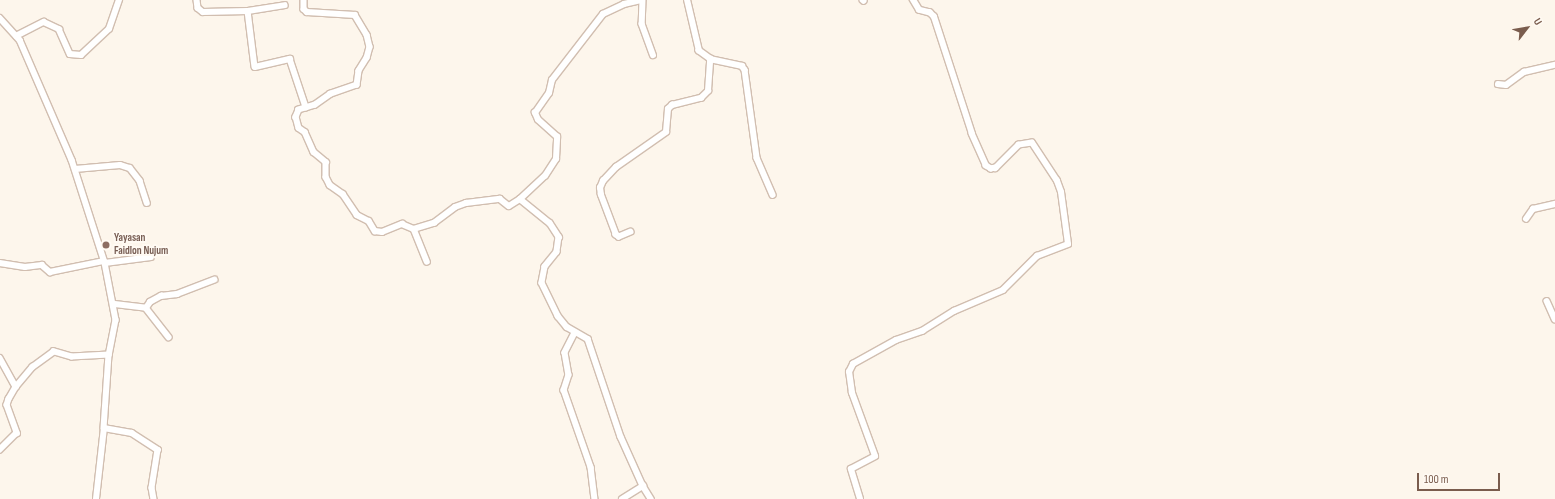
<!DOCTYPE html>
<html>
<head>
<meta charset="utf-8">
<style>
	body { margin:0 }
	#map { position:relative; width:1555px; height:499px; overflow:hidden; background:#fdf6ec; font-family:"Sofia Sans Condensed",sans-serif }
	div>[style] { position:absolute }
	.roads { filter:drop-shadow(1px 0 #d1beb0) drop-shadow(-1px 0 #d1beb0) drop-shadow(0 1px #d1beb0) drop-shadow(0 -1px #d1beb0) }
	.street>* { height:5.5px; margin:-2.75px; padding:0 2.75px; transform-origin:2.75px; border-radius:2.75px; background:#fff }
	.dots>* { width:11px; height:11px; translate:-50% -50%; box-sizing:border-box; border:2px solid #fffaf3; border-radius:50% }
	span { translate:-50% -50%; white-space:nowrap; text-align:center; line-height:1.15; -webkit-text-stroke:4px #fffaf3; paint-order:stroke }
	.education-label { font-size:11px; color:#785e54; font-weight:700 }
	.left { translate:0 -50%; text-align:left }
	.north { position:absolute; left:1507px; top:8px; width:40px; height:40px; -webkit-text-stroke:3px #fffaf3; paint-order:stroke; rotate:59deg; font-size:11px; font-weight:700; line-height:16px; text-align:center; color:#7a5c4d }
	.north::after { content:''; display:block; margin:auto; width:14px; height:18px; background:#7a5c4d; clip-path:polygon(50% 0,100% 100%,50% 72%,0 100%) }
	.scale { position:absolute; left:1417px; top:473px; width:83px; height:18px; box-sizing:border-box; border:2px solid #7a5c4d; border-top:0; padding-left:5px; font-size:12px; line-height:14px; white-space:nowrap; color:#7a5c4d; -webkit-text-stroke:3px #fffaf3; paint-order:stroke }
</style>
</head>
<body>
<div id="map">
	<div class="roads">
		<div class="street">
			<div style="left:197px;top:0;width:8px;rotate:83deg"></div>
			<div style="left:198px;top:8px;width:6px;rotate:39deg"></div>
			<div style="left:203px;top:12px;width:45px;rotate:-1.3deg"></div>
			<div style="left:248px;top:11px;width:56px;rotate:82.9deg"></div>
			<div style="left:255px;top:67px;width:36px;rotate:-13deg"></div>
			<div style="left:290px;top:59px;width:51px;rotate:71.6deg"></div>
			<div style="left:304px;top:0;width:9px;rotate:90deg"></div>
			<div style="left:304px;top:9px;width:4px;rotate:45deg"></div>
			<div style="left:307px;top:12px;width:48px;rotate:3.6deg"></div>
			<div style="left:355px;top:15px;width:23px;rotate:59deg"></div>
			<div style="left:367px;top:35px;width:12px;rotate:76deg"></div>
			<div style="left:370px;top:47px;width:11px;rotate:105deg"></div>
			<div style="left:367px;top:58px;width:15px;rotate:122deg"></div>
			<div style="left:359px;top:71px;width:14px;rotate:98deg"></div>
			<div style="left:357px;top:85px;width:28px;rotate:161deg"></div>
			<div style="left:331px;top:94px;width:19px;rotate:145deg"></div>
			<div style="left:315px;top:105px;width:17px;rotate:163deg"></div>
			<div style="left:299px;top:110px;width:8px;rotate:113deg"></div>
			<div style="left:296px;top:117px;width:11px;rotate:75deg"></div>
			<div style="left:299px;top:128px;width:7px;rotate:34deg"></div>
			<div style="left:305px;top:132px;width:22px;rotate:66deg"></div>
			<div style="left:314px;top:152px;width:16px;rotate:40deg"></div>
			<div style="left:326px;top:162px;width:15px;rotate:90deg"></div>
			<div style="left:326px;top:177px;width:9px;rotate:63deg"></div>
			<div style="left:330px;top:185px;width:16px;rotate:35deg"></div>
			<div style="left:343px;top:194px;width:25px;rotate:56deg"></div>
			<div style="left:357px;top:215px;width:13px;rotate:27deg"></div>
			<div style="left:369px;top:221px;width:12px;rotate:59deg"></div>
			<div style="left:375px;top:231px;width:7px;rotate:8deg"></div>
			<div style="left:382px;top:232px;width:22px;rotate:-22deg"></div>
			<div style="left:402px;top:224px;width:13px;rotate:23deg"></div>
			<div style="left:414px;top:229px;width:21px;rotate:-17deg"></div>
			<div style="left:434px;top:223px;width:26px;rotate:-37deg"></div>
			<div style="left:455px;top:207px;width:12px;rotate:-20deg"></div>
			<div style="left:466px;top:203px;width:34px;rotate:-7deg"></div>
			<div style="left:500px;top:199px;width:11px;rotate:38deg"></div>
			<div style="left:509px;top:206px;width:13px;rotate:-32deg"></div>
			<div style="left:520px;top:199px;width:34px;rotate:-43deg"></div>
			<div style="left:545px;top:176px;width:20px;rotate:-57deg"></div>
			<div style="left:556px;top:159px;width:22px;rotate:-87deg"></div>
			<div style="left:557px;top:137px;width:25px;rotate:-138deg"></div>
			<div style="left:538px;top:120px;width:8px;rotate:-113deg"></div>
			<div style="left:535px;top:113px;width:24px;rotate:-55deg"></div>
			<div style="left:549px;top:93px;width:13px;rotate:-77deg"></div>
			<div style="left:552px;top:80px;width:83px;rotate:-52.3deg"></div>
			<div style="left:603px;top:14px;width:23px;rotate:-25deg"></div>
			<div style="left:624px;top:4px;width:17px;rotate:-13deg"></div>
			<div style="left:643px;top:0;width:24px;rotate:92deg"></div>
			<div style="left:642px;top:24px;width:33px;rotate:70deg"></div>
			<div style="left:863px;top:0;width:1px;rotate:45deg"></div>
			<div style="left:248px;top:11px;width:37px;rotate:-9deg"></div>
			<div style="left:0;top:18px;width:30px;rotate:48deg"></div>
			<div style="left:20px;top:40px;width:131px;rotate:66.6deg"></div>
			<div style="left:72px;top:160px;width:108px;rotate:72.2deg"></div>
			<div style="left:105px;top:263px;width:58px;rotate:79.1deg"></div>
			<div style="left:116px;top:320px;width:36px;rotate:101deg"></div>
			<div style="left:109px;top:355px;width:37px;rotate:177deg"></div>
			<div style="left:72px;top:357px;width:19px;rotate:-164deg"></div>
			<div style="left:54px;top:352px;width:26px;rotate:144deg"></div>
			<div style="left:33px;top:367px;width:26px;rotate:130deg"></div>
			<div style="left:16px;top:387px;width:14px;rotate:120deg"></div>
			<div style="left:9px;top:399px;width:6px;rotate:108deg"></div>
			<div style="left:7px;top:405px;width:30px;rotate:70deg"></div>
			<div style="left:17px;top:433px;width:24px;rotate:135deg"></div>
			<div style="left:16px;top:36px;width:31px;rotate:-27deg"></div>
			<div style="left:44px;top:22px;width:17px;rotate:25deg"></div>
			<div style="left:59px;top:29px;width:27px;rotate:66deg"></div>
			<div style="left:70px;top:54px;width:11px;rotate:5deg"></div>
			<div style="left:81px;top:55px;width:38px;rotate:-43deg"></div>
			<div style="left:109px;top:29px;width:31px;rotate:-71deg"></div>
			<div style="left:710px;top:59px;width:33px;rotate:12deg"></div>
			<div style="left:742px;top:66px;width:5px;rotate:53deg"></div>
			<div style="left:745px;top:70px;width:89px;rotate:82.2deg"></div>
			<div style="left:757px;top:158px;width:40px;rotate:66.6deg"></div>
			<div style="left:1498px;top:84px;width:8px;rotate:7deg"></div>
			<div style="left:1506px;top:85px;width:22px;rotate:-36deg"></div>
			<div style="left:1524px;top:72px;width:32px;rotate:-13deg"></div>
			<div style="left:75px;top:169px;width:45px;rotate:-5.1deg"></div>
			<div style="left:120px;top:165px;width:10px;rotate:17deg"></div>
			<div style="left:130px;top:168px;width:16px;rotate:52deg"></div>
			<div style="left:140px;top:181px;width:23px;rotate:72deg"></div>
			<div style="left:520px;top:199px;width:38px;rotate:39deg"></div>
			<div style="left:550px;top:223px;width:17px;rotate:57deg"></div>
			<div style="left:559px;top:237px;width:15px;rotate:98deg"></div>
			<div style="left:557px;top:252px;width:19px;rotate:129deg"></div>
			<div style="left:545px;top:267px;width:16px;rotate:101deg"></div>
			<div style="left:542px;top:283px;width:37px;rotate:64deg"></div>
			<div style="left:558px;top:316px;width:14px;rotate:51deg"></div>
			<div style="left:567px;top:327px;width:24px;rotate:30deg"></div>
			<div style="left:588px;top:339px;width:103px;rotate:71.4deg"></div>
			<div style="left:621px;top:437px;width:54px;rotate:65.8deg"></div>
			<div style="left:1526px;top:219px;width:12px;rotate:-55deg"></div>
			<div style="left:1533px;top:209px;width:23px;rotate:-13deg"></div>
			<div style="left:414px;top:229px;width:35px;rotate:68deg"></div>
			<div style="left:631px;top:232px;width:13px;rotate:157deg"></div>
			<div style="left:619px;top:237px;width:4px;rotate:-146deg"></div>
			<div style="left:616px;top:235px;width:43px;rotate:-110.6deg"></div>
			<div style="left:601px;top:195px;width:7px;rotate:-98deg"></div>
			<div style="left:600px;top:188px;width:8px;rotate:-67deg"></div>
			<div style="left:603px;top:181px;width:19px;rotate:-47deg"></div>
			<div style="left:616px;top:167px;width:61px;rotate:-35deg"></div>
			<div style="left:666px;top:132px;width:23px;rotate:-85deg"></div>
			<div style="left:668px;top:109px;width:6px;rotate:-45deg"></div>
			<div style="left:672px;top:105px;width:30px;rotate:-14deg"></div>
			<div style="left:701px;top:98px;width:10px;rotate:-45deg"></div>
			<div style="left:708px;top:91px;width:32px;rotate:-86deg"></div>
			<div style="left:710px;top:59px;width:14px;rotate:-144deg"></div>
			<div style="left:699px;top:51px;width:52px;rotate:-103.2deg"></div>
			<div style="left:0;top:263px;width:25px;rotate:9deg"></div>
			<div style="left:25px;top:267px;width:17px;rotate:-7deg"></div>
			<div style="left:42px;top:265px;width:11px;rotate:41deg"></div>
			<div style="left:50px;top:272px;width:55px;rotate:-11.5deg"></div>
			<div style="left:105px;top:263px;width:46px;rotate:-7.4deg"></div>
			<div style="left:1547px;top:301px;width:20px;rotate:66deg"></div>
			<div style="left:115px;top:304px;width:31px;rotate:7deg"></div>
			<div style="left:146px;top:308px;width:37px;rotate:52deg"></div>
			<div style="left:146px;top:308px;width:7px;rotate:-56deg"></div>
			<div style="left:150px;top:302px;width:13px;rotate:-29deg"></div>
			<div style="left:161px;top:296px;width:16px;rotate:-7deg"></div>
			<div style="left:177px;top:294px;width:40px;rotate:-21deg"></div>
			<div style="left:575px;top:333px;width:22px;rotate:117deg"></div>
			<div style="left:565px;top:353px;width:22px;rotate:80deg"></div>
			<div style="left:569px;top:375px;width:16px;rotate:108deg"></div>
			<div style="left:564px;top:390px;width:82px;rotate:70.7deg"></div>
			<div style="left:591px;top:467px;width:32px;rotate:83deg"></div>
			<div style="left:109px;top:355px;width:73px;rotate:93.9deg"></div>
			<div style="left:104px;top:428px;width:28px;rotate:10deg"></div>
			<div style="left:132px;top:433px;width:31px;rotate:33deg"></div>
			<div style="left:158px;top:450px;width:38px;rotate:99deg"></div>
			<div style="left:152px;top:488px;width:11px;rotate:80deg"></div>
			<div style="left:0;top:358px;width:33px;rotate:61deg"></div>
			<div style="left:96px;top:499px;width:71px;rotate:-83.6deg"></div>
			<div style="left:622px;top:499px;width:25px;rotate:-32deg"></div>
			<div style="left:643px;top:486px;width:15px;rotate:58deg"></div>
			<div style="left:860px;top:499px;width:31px;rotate:-107deg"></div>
			<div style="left:851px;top:469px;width:27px;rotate:-28deg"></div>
			<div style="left:875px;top:456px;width:67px;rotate:-110.1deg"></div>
			<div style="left:852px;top:393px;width:21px;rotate:-98deg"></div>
			<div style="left:849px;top:372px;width:9px;rotate:-63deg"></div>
			<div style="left:853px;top:364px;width:49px;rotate:-29.2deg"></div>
			<div style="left:896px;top:340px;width:28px;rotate:-19deg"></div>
			<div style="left:922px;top:331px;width:38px;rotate:-32deg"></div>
			<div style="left:954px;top:311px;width:53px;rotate:-23.2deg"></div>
			<div style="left:1003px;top:290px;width:48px;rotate:-45deg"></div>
			<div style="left:1037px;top:256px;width:33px;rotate:-21deg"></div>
			<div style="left:1068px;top:244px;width:52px;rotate:-97.7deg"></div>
			<div style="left:1061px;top:192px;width:12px;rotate:-110deg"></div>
			<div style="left:1057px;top:181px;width:45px;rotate:-123.3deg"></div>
			<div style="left:1032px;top:143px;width:13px;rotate:171deg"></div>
			<div style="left:1019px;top:145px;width:33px;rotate:135deg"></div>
			<div style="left:996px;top:168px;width:5px;rotate:169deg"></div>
			<div style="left:991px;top:169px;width:6px;rotate:-149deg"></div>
			<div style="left:986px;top:166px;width:35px;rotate:-114deg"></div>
			<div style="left:972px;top:134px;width:123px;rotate:-108deg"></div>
			<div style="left:934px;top:17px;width:6px;rotate:-135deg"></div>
			<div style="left:930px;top:13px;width:11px;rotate:-165deg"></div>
			<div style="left:919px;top:10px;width:12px;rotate:-121deg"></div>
		</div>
	</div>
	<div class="dots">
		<div style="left:106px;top:245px;background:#8d6e63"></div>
	</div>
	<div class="education-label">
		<span class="left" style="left:114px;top:245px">Yayasan<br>Faidlon Nujum</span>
	</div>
	<div class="north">U</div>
	<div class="scale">100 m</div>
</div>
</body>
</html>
